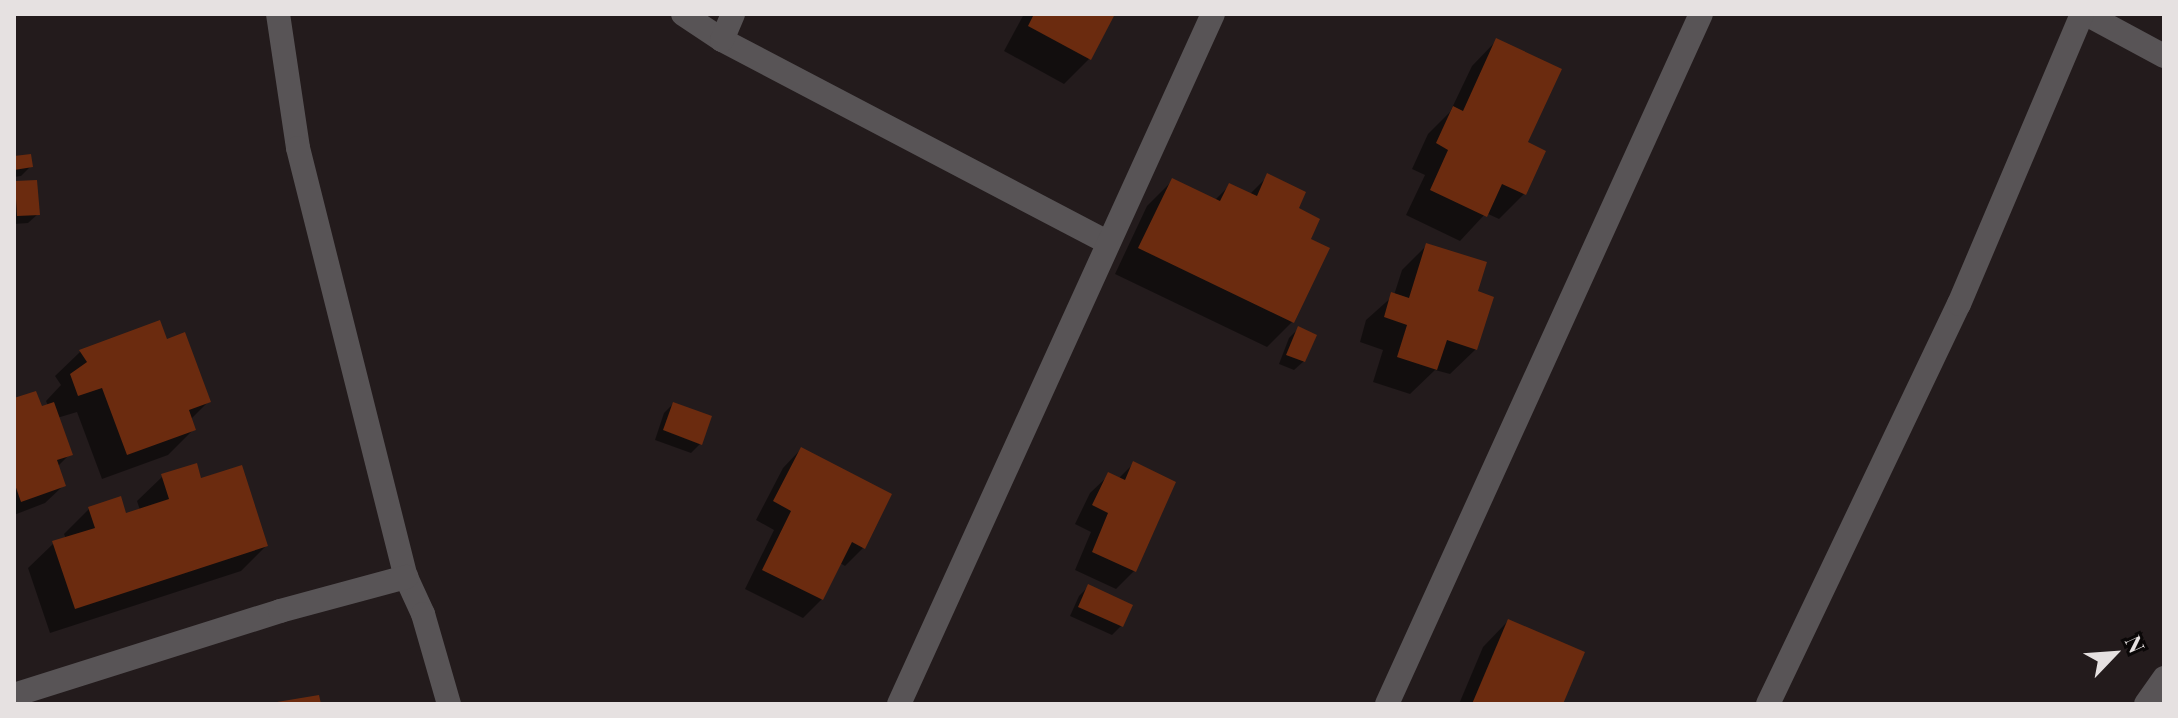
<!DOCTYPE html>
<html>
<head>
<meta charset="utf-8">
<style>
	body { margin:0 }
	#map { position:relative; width:2178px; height:718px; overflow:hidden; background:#231b1c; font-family:"Playfair Display",serif }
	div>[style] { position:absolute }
	.shadow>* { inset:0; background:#0007 }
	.building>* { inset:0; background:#6b2b0f }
	.minor>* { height:24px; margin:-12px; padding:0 12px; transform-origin:12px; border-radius:12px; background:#585456 }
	span { translate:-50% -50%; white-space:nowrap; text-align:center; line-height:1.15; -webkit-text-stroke:8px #0a0707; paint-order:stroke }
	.frame { position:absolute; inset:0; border:16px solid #e6e1e1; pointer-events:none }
	.north { position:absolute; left:2074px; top:614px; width:80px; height:80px; -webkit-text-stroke:6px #0a0707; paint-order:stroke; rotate:65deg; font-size:22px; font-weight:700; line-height:32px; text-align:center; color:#e6e1e1 }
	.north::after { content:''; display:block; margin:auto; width:28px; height:36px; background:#e6e1e1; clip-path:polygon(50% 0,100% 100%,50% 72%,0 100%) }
</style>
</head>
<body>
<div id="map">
	<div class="shadow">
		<div style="clip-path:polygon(1024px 14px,1113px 14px,1089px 59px,1064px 84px,1004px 51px)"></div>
		<div style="clip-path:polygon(1497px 40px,1525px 143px,1524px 194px,1499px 219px,1486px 213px,1460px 241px,1406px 215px,1425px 175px,1412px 169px,1428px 134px,1450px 112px,1472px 66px)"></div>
		<div style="clip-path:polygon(14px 158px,31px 166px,21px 176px,14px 177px)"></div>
		<div style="clip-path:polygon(1268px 176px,1296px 209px,1308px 240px,1327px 249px,1292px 322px,1267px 347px,1115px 274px,1147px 206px,1172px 181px,1214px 201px,1230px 185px,1249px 195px)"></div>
		<div style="clip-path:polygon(16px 183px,38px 214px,28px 223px,14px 224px)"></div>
		<div style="clip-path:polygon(1427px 245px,1476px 293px,1476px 349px,1450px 374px,1435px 370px,1410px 394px,1373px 382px,1383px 350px,1360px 342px,1366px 320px,1394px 295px,1402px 270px)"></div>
		<div style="clip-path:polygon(1298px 329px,1304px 361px,1294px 370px,1279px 364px,1289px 338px)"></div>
		<div style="clip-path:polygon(166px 342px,208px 402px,190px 420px,193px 430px,168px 455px,102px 479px,77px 412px,57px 418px,70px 454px,57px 467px,64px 485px,45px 503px,14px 515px,14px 401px,41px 409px,48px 406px,46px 401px,61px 385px,55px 376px,80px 352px)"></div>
		<div style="clip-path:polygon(673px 404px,700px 444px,691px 453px,655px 440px,664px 413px)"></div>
		<div style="clip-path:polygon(801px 449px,863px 548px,845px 566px,840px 563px,822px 599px,803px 618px,745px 589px,774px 530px,756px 520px,783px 468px)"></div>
		<div style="clip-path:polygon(1133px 464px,1134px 571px,1116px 589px,1075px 570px,1091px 532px,1075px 524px,1090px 493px,1109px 475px,1118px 479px)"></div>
		<div style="clip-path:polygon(163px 476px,200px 480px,266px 546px,241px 571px,50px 633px,28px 568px,54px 543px,66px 539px,64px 534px,89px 509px,125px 515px,140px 510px,137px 501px)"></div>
		<div style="clip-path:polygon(1089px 586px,1121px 626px,1112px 635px,1070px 616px,1079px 596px)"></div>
		<div style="clip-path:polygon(1508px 621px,1561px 704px,1459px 704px,1483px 647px)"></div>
	</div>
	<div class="building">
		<div style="clip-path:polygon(1034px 14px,1115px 14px,1091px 60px,1028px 26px)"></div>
		<div style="clip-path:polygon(1496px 38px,1562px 69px,1528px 142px,1546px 151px,1526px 195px,1502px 184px,1487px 217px,1430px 190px,1448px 150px,1436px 143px,1453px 106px,1463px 111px)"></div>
		<div style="clip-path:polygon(31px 154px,33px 167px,14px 170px,14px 156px)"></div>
		<div style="clip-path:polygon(1267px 173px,1306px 192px,1299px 208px,1320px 219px,1311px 239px,1330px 248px,1294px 323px,1138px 248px,1172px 178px,1220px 201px,1229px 183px,1257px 196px)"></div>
		<div style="clip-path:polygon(37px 180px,40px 215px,17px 216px,15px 181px)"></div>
		<div style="clip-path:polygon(1426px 243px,1487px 262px,1478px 291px,1494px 297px,1477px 350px,1447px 340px,1437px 370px,1397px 357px,1407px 325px,1384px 317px,1391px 292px,1409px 298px)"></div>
		<div style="clip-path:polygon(160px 320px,167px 339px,185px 332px,211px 402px,189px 410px,196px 430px,127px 455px,102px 388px,78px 396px,70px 374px,87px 362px,79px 350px)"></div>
		<div style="clip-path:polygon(1298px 326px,1317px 335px,1305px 362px,1286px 355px)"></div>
		<div style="clip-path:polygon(36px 391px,42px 406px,54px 402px,73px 455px,57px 460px,66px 486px,21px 502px,14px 482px,14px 398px)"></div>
		<div style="clip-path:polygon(673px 402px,712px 416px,702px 445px,663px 430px)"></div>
		<div style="clip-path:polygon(801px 447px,892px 494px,865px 549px,852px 542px,823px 600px,762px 570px,791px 511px,773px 501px)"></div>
		<div style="clip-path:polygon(1133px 461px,1176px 482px,1136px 572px,1092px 552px,1108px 513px,1092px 505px,1108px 472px,1125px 480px)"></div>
		<div style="clip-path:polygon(197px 463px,201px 478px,242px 465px,268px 546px,75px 609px,52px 541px,95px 528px,88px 507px,121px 496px,126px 513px,169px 499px,161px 474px)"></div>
		<div style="clip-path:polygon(1088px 584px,1133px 605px,1123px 627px,1078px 607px)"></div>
		<div style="clip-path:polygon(1508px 619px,1585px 652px,1563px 704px,1472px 704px)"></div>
		<div style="clip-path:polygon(319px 695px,321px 704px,277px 704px,277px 702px)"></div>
	</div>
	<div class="minor">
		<div style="left:278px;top:14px;width:135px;rotate:81.5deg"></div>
		<div style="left:298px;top:148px;width:442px;rotate:75.9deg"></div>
		<div style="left:406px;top:577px;width:41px;rotate:65.3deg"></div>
		<div style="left:423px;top:614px;width:94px;rotate:73.9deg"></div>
		<div style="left:683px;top:14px;width:47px;rotate:33.7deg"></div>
		<div style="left:722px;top:40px;width:435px;rotate:27.7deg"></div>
		<div style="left:2086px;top:14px;width:89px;rotate:28.3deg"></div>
		<div style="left:722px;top:40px;width:28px;rotate:-67deg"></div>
		<div style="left:14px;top:695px;width:279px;rotate:-17.5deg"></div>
		<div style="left:280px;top:611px;width:131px;rotate:-15.1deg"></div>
		<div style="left:899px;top:704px;width:758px;rotate:-65.53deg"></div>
		<div style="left:1387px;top:704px;width:758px;rotate:-65.53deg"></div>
		<div style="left:1768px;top:704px;width:443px;rotate:-64.5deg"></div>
		<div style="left:1959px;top:304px;width:315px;rotate:-67deg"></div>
		<div style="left:2146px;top:704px;width:32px;rotate:-55deg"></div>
	</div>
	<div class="frame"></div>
	<div class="north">N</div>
</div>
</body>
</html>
